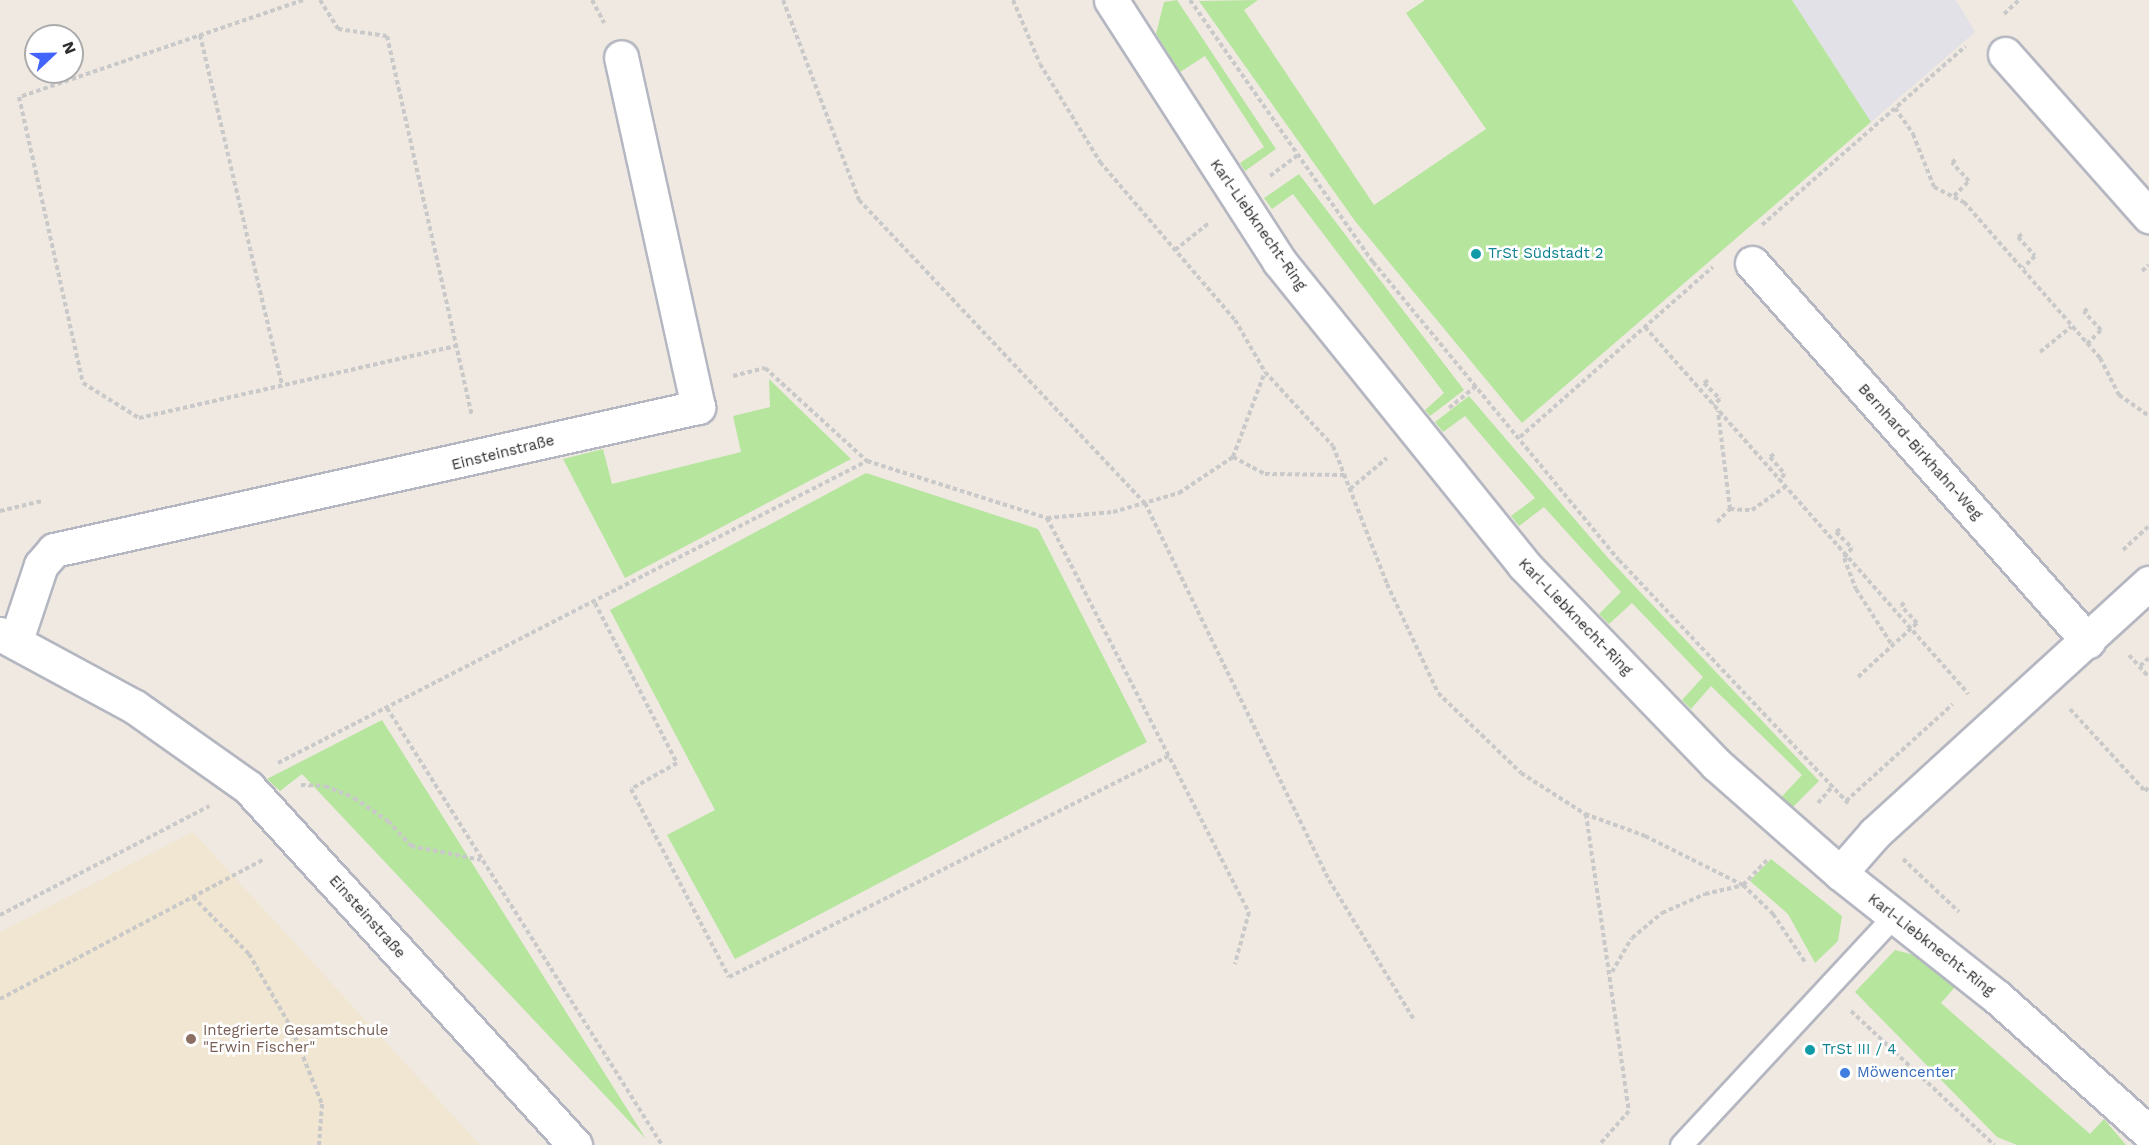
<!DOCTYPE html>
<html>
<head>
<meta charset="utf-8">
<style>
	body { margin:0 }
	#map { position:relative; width:2149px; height:1145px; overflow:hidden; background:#efe9e1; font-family:"Work Sans",sans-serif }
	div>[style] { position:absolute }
	.industrial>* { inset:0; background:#e3e1e8 }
	.education>* { inset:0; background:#f0e6d1 }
	.green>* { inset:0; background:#b6e59e }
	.path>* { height:4px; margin-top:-2px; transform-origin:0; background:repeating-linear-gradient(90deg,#c9c9c9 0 4.5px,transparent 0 7.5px) }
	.roads { filter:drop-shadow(2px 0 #b4b7c1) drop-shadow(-2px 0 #b4b7c1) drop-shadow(0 2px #b4b7c1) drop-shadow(0 -2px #b4b7c1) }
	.service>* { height:21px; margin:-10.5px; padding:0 10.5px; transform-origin:10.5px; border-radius:10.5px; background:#fff }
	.minor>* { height:33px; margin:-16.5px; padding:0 16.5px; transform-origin:16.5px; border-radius:16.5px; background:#fff }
	.dots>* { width:16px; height:16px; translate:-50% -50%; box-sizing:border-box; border:3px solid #fff; border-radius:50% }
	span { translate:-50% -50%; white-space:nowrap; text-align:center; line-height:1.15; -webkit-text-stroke:5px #fff; paint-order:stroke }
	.street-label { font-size:15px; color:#2e2e2e }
	.culture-label { font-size:15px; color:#0d838f }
	.left { translate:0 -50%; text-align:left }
	.education-label { font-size:15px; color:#785e54 }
	.shop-label { font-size:15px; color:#366cbe }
	.north { position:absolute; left:24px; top:24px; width:60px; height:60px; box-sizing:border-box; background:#fff; border:2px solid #ababab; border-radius:50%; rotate:68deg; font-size:16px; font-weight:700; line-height:24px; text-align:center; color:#2e2e2e }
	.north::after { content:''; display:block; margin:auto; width:21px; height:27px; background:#4264fb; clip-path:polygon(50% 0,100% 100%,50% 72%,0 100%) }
</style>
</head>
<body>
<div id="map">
	<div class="industrial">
		<div style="clip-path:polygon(1792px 0,1956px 0,1975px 32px,1871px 122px)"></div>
	</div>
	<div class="education">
		<div style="clip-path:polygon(193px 832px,480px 1145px,0 1145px,0 932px)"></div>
	</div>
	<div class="green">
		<div style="clip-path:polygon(1177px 0,1276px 149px,1245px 171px,1240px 163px,1264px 147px,1205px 56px,1180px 72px,1156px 34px,1164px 2px)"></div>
		<div style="clip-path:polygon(1258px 0,1244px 10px,1374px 205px,1486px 129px,1406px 13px,1425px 0,1792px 0,1871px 122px,1522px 423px,1355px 221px,1199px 1px)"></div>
		<div style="clip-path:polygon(1299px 174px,1464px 390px,1430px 416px,1425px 410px,1444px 393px,1293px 194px,1272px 209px,1264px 198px)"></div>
		<div style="clip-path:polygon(769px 379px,851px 459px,625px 578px,563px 459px,603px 449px,612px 484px,741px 452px,733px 416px,770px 407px)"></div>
		<div style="clip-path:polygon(1469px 396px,1608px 558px,1819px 781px,1787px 813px,1776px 803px,1802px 775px,1711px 686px,1691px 709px,1682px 700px,1703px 677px,1632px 603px,1609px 624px,1599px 614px,1621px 592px,1544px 507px,1519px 526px,1511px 516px,1535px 498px,1465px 416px,1443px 432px,1435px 422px)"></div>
		<div style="clip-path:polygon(866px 473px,1038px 529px,1147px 742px,735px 959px,667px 835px,715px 810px,610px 610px)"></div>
		<div style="clip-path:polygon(382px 720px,646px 1139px,302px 774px,280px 791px,267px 779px)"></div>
		<div style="clip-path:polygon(1771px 859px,1842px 916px,1838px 941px,1815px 963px,1788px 914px,1750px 881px)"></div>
		<div style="clip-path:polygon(1895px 950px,1922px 957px,1955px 987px,1941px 1003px,2090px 1134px,2104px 1119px,2126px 1145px,2017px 1145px,1997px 1137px,1855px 992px)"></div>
	</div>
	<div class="path">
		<div style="left:303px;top:0;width:300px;rotate:161.1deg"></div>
		<div style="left:19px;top:97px;width:293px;rotate:77.4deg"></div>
		<div style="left:83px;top:383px;width:66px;rotate:32deg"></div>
		<div style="left:139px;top:418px;width:326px;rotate:-12.8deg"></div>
		<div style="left:320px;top:0;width:34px;rotate:58deg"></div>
		<div style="left:338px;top:29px;width:49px;rotate:8.1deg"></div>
		<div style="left:387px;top:36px;width:390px;rotate:77.4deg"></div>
		<div style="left:592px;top:0;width:26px;rotate:62deg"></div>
		<div style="left:783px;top:0;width:214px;rotate:69.2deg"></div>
		<div style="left:859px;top:200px;width:417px;rotate:46.7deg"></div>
		<div style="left:1145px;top:503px;width:420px;rotate:64deg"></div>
		<div style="left:1329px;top:880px;width:164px;rotate:58.7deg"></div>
		<div style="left:1013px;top:0;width:69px;rotate:67.1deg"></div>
		<div style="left:1040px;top:64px;width:115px;rotate:58.5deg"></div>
		<div style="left:1100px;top:162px;width:208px;rotate:49.5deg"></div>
		<div style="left:1235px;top:320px;width:60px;rotate:60deg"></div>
		<div style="left:1265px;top:372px;width:100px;rotate:47.4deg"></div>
		<div style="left:1333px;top:446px;width:148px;rotate:68.6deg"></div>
		<div style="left:1387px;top:584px;width:120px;rotate:64.9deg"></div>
		<div style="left:1438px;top:693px;width:115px;rotate:43.9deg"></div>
		<div style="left:1521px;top:773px;width:76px;rotate:32.6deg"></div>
		<div style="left:1585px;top:814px;width:64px;rotate:20.1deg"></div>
		<div style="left:1645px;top:836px;width:110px;rotate:26.6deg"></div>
		<div style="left:1743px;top:885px;width:42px;rotate:44deg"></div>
		<div style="left:1773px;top:914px;width:58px;rotate:56.3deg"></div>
		<div style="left:1190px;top:0;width:320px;rotate:55.1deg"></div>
		<div style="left:1373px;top:262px;width:386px;rotate:50.5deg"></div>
		<div style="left:1619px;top:560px;width:337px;rotate:46.7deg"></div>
		<div style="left:2004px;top:14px;width:21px;rotate:-43deg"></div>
		<div style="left:200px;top:35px;width:359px;rotate:76.8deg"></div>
		<div style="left:1895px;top:108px;width:32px;rotate:55deg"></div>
		<div style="left:1913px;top:134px;width:57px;rotate:68.4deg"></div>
		<div style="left:1934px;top:187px;width:34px;rotate:27deg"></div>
		<div style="left:1964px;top:202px;width:207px;rotate:48.9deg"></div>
		<div style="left:2100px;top:358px;width:42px;rotate:62.8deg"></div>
		<div style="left:2119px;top:395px;width:37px;rotate:35deg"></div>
		<div style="left:1270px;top:176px;width:35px;rotate:-37deg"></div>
		<div style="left:1954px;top:196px;width:21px;rotate:-45deg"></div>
		<div style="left:1969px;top:181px;width:25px;rotate:-133deg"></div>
		<div style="left:1952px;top:163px;width:6px;rotate:-45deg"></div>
		<div style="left:1762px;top:225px;width:271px;rotate:-41.3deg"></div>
		<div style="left:2022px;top:234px;width:5px;rotate:143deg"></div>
		<div style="left:2018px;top:237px;width:25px;rotate:48deg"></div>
		<div style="left:2035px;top:256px;width:17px;rotate:135deg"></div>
		<div style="left:1175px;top:250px;width:43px;rotate:-38.5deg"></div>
		<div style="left:2142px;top:271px;width:9px;rotate:-41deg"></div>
		<div style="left:1645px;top:327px;width:489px;rotate:48.6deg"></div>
		<div style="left:2087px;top:344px;width:20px;rotate:-45deg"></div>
		<div style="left:2101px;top:330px;width:25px;rotate:-133deg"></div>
		<div style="left:2084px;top:312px;width:6px;rotate:-45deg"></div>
		<div style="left:2040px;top:352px;width:40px;rotate:-39deg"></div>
		<div style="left:733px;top:376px;width:33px;rotate:-14deg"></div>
		<div style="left:765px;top:368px;width:138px;rotate:42.4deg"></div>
		<div style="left:867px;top:461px;width:189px;rotate:17.6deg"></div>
		<div style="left:1047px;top:518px;width:66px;rotate:-5.2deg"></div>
		<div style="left:1113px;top:512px;width:69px;rotate:-16.1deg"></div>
		<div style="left:1179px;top:493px;width:65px;rotate:-33.7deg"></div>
		<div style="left:1233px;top:457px;width:91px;rotate:-69.4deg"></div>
		<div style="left:1708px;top:380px;width:5px;rotate:143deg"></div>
		<div style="left:1704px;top:383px;width:23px;rotate:45deg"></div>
		<div style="left:1720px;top:399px;width:9px;rotate:139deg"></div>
		<div style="left:1449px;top:408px;width:35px;rotate:-39deg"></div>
		<div style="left:1520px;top:437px;width:257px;rotate:-41.4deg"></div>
		<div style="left:1774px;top:454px;width:5px;rotate:143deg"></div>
		<div style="left:1770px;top:457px;width:23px;rotate:49deg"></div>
		<div style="left:1785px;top:474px;width:8px;rotate:135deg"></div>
		<div style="left:1233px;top:457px;width:36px;rotate:28deg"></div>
		<div style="left:1265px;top:474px;width:79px;rotate:0.7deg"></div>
		<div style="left:1350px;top:489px;width:48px;rotate:-40deg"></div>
		<div style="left:1730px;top:509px;width:22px;rotate:3deg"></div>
		<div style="left:1752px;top:510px;width:40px;rotate:-34.9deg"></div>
		<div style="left:0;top:511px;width:43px;rotate:-13.4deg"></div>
		<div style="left:1047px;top:518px;width:443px;rotate:62.9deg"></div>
		<div style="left:1249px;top:912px;width:54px;rotate:105.1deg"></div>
		<div style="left:1717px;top:522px;width:18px;rotate:-45deg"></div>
		<div style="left:1730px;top:509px;width:99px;rotate:-97deg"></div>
		<div style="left:1840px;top:529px;width:5px;rotate:143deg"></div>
		<div style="left:1836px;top:532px;width:23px;rotate:45deg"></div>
		<div style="left:1852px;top:548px;width:13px;rotate:129deg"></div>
		<div style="left:1844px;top:558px;width:33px;rotate:69deg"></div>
		<div style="left:1856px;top:589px;width:67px;rotate:57.3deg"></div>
		<div style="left:2123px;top:550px;width:35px;rotate:-43deg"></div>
		<div style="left:595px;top:603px;width:180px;rotate:62.9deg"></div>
		<div style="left:677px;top:763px;width:53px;rotate:150.5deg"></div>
		<div style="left:631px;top:789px;width:212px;rotate:62.5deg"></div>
		<div style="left:729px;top:977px;width:492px;rotate:-26.7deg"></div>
		<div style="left:2129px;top:655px;width:30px;rotate:48deg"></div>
		<div style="left:2140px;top:666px;width:12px;rotate:-42deg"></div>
		<div style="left:1858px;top:677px;width:80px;rotate:-42.5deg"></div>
		<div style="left:1917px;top:623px;width:23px;rotate:-133deg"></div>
		<div style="left:1901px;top:606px;width:6px;rotate:-45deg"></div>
		<div style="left:387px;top:708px;width:516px;rotate:57.82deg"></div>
		<div style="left:2070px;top:709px;width:111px;rotate:47.6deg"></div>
		<div style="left:2145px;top:791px;width:6px;rotate:-45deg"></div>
		<div style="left:278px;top:763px;width:662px;rotate:-27.15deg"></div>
		<div style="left:301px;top:785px;width:24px;rotate:2deg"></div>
		<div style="left:325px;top:786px;width:31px;rotate:22deg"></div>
		<div style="left:354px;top:798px;width:41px;rotate:34.1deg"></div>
		<div style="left:388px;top:821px;width:34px;rotate:47deg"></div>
		<div style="left:411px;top:846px;width:71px;rotate:11.3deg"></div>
		<div style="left:1846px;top:801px;width:144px;rotate:-42.2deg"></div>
		<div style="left:1818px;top:803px;width:23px;rotate:-49deg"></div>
		<div style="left:1586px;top:814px;width:300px;rotate:81.8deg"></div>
		<div style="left:1629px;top:1111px;width:45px;rotate:131.4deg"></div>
		<div style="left:1903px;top:859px;width:77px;rotate:43.4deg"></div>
		<div style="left:193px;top:897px;width:80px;rotate:45.5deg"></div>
		<div style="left:249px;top:954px;width:86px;rotate:60.2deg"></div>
		<div style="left:292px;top:1029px;width:81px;rotate:68.2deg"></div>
		<div style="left:322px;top:1104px;width:41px;rotate:94.2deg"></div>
		<div style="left:0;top:915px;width:236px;rotate:-27.5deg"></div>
		<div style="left:1612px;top:972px;width:39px;rotate:-60deg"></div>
		<div style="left:1632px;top:938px;width:39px;rotate:-40deg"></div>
		<div style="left:1662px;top:913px;width:47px;rotate:-23.8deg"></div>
		<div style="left:1705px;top:894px;width:39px;rotate:-13deg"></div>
		<div style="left:1743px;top:885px;width:35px;rotate:-46deg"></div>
		<div style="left:0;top:999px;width:297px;rotate:-27.9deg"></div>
		<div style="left:1851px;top:1011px;width:196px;rotate:43.1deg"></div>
	</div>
	<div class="roads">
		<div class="service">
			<div style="left:1681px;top:1145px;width:313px;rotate:-47.1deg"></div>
		</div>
		<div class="minor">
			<div style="left:1111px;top:0;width:310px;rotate:57.2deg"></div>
			<div style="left:1279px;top:261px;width:390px;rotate:51.1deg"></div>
			<div style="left:1524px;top:565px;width:277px;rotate:46deg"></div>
			<div style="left:1716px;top:764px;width:165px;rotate:41.3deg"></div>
			<div style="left:1840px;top:873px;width:200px;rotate:38.3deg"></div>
			<div style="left:1997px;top:997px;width:204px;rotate:41.8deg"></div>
			<div style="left:2005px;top:54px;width:217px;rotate:48.4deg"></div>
			<div style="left:1752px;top:263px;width:506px;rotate:48.37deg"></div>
			<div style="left:0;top:634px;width:153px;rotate:28.4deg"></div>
			<div style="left:135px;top:707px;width:138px;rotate:35.3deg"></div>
			<div style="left:248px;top:787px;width:485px;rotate:47.6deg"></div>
			<div style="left:16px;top:640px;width:79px;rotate:-71.6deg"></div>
			<div style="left:41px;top:565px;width:20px;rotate:-49deg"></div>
			<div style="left:54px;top:550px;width:660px;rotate:-12.52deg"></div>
			<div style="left:698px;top:407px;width:358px;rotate:-102.4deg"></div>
			<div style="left:1840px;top:873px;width:53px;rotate:-48.8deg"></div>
			<div style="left:1875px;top:833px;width:371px;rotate:-42.4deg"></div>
		</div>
	</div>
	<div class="dots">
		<div style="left:1476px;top:254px;background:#0f9aa8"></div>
		<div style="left:191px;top:1039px;background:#8d6e63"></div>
		<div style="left:1810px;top:1050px;background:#0f9aa8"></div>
		<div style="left:1845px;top:1073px;background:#3f7fe0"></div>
	</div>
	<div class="street-label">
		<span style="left:1258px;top:225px;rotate:55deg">Karl-Liebknecht-Ring</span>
		<span style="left:1920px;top:452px;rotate:48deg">Bernhard-Birkhahn-Weg</span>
		<span style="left:503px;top:453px;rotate:-14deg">Einsteinstraße</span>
		<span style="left:1575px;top:617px;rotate:46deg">Karl-Liebknecht-Ring</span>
		<span style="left:367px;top:917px;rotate:48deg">Einsteinstraße</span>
		<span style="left:1931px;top:945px;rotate:38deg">Karl-Liebknecht-Ring</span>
	</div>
	<div class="culture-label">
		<span class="left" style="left:1488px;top:254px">TrSt Südstadt 2</span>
		<span class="left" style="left:1822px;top:1050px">TrSt III / 4</span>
	</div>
	<div class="education-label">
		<span class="left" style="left:203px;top:1039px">Integrierte Gesamtschule<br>"Erwin Fischer"</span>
	</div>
	<div class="shop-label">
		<span class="left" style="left:1857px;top:1073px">Möwencenter</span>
	</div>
	<div class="north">N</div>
</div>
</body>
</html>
